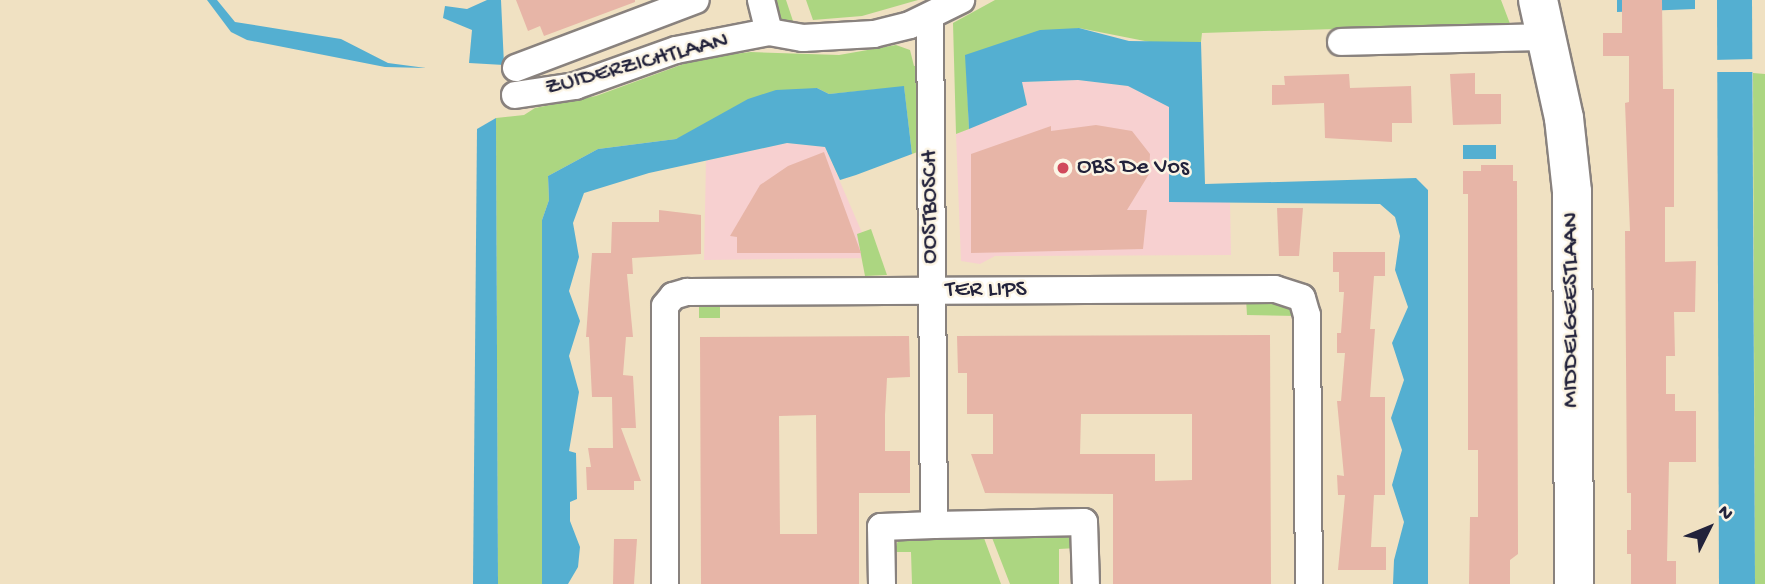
<!DOCTYPE html>
<html>
<head>
<meta charset="utf-8">
<style>
	body { margin:0 }
	#map { position:relative; width:1765px; height:584px; overflow:hidden; background:#f0e1c2; font-family:"Gochi Hand",sans-serif }
	div>[style] { position:absolute }
	.built>* { inset:0; background:#f7d0d0 }
	.green>* { inset:0; background:#acd681 }
	.water>* { inset:0; background:#54afd1 }
	.pier>* { inset:0; background:#f0e1c2 }
	.building>* { inset:0; background:#e7b5a7 }
	.roads { filter:drop-shadow(2px 0 #89827e) drop-shadow(-2px 0 #89827e) drop-shadow(0 2px #89827e) drop-shadow(0 -2px #89827e) }
	.street>* { height:26px; margin:-13px; padding:0 13px; transform-origin:13px; border-radius:13px; background:#fff }
	.secondary>* { height:38px; margin:-19px; padding:0 19px; transform-origin:19px; border-radius:19px; background:#fff }
	.dots>* { width:19px; height:19px; translate:-50% -50%; box-sizing:border-box; border:4px solid #fcf5e5; border-radius:50% }
	span { translate:-50% -50%; white-space:nowrap; text-align:center; line-height:1.15; -webkit-text-stroke:5px #fcf5e5; paint-order:stroke }
	.street-label { font-size:24px; color:#22223b }
	.poi-label { font-size:24px; color:#22223b }
	.left { translate:0 -50%; text-align:left }
	.north { position:absolute; left:1674px; top:493px; width:70px; height:70px; -webkit-text-stroke:5px #fcf5e5; paint-order:stroke; rotate:47deg; font-size:19px; font-weight:700; line-height:28px; text-align:center; color:#22223b }
	.north::after { content:''; display:block; margin:auto; width:24px; height:32px; background:#22223b; clip-path:polygon(50% 0,100% 100%,50% 72%,0 100%) }
</style>
</head>
<body>
<div id="map">
	<div class="built">
		<div style="clip-path:polygon(1078px 80px,1128px 86px,1169px 106px,1169px 202px,1230px 202px,1231px 255px,995px 256px,980px 264px,961px 261px,956px 134px,1027px 105px,1022px 82px)"></div>
		<div style="clip-path:polygon(787px 143px,825px 147px,873px 258px,704px 260px,706px 161px)"></div>
	</div>
	<div class="green">
		<div style="clip-path:polygon(773px 0,786px 0,795px 27px,782px 21px)"></div>
		<div style="clip-path:polygon(806px 0,918px 0,862px 16px,813px 20px)"></div>
		<div style="clip-path:polygon(995px 0,1501px 0,1512px 29px,1499px 30px,1498px 24px,1202px 33px,1201px 42px,1165px 45px,1079px 28px,966px 56px,969px 129px,956px 134px,953px 23px)"></div>
		<div style="clip-path:polygon(896px 45px,910px 50px,914px 66px,920px 65px,920px 151px,912px 154px,904px 87px,829px 94px,817px 88px,676px 139px,598px 149px,548px 176px,549px 200px,542px 220px,542px 584px,498px 584px,496px 118px,524px 115px,535px 108px,596px 96px,700px 58px,751px 52px,839px 55px)"></div>
		<div style="clip-path:polygon(1753px 73px,1765px 74px,1765px 584px,1755px 584px)"></div>
		<div style="clip-path:polygon(871px 229px,887px 275px,865px 276px,857px 234px)"></div>
		<div style="clip-path:polygon(1246px 299px,1287px 300px,1298px 316px,1247px 315px)"></div>
		<div style="clip-path:polygon(699px 301px,720px 301px,720px 318px,699px 318px)"></div>
		<div style="clip-path:polygon(981px 530px,1001px 584px,912px 584px,911px 552px,894px 552px,900px 535px)"></div>
		<div style="clip-path:polygon(989px 530px,1065px 531px,1077px 548px,1059px 549px,1059px 584px,1010px 584px)"></div>
	</div>
	<div class="water">
		<div style="clip-path:polygon(207px 0,217px 0,235px 22px,341px 39px,388px 63px,426px 68px,385px 67px,247px 40px,231px 32px)"></div>
		<div style="clip-path:polygon(487px 0,501px 0,504px 65px,469px 63px,472px 30px,443px 18px,445px 6px,467px 9px)"></div>
		<div style="clip-path:polygon(1617px 0,1695px 0,1695px 9px,1617px 12px)"></div>
		<div style="clip-path:polygon(1717px 0,1752px 0,1755px 584px,1719px 584px)"></div>
		<div style="clip-path:polygon(1079px 28px,1129px 41px,1201px 42px,1205px 184px,1416px 178px,1428px 190px,1428px 584px,1393px 584px,1394px 560px,1404px 522px,1392px 485px,1402px 450px,1391px 418px,1404px 380px,1392px 343px,1408px 307px,1395px 270px,1400px 236px,1395px 217px,1380px 204px,1169px 202px,1169px 107px,1128px 86px,1078px 80px,1022px 82px,1027px 105px,969px 129px,965px 55px,1040px 30px)"></div>
		<div style="clip-path:polygon(904px 86px,912px 154px,856px 175px,840px 180px,825px 147px,787px 143px,649px 173px,584px 193px,573px 223px,579px 257px,569px 291px,580px 321px,569px 356px,579px 392px,569px 451px,576px 453px,577px 499px,570px 502px,570px 521px,580px 547px,578px 567px,568px 584px,542px 584px,542px 220px,549px 200px,548px 176px,598px 149px,676px 139px,748px 99px,776px 90px,817px 88px,829px 94px)"></div>
		<div style="clip-path:polygon(496px 118px,498px 584px,473px 584px,477px 129px)"></div>
		<div style="clip-path:polygon(1463px 145px,1496px 145px,1496px 159px,1463px 159px)"></div>
	</div>
	<div class="pier">
		<div style="clip-path:polygon(1756px 59px,1757px 72px,1712px 72px,1712px 60px)"></div>
	</div>
	<div class="building">
		<div style="clip-path:polygon(516px 0,635px 0,635px 2px,544px 36px,540px 26px,528px 31px)"></div>
		<div style="clip-path:polygon(1622px 0,1662px 0,1663px 89px,1674px 89px,1674px 207px,1665px 207px,1665px 262px,1696px 261px,1695px 312px,1674px 312px,1675px 356px,1666px 356px,1666px 394px,1675px 394px,1675px 411px,1696px 411px,1696px 462px,1669px 462px,1667px 561px,1676px 561px,1676px 584px,1631px 584px,1631px 554px,1627px 554px,1627px 530px,1631px 530px,1631px 493px,1627px 493px,1625px 231px,1630px 231px,1625px 103px,1629px 102px,1629px 56px,1603px 56px,1603px 33px,1622px 33px)"></div>
		<div style="clip-path:polygon(1475px 73px,1475px 94px,1501px 94px,1501px 124px,1453px 125px,1450px 74px)"></div>
		<div style="clip-path:polygon(1349px 74px,1350px 88px,1411px 86px,1412px 123px,1392px 123px,1392px 142px,1325px 138px,1324px 103px,1272px 105px,1272px 85px,1285px 85px,1284px 76px)"></div>
		<div style="clip-path:polygon(1096px 125px,1132px 131px,1150px 154px,1149px 174px,1127px 210px,1147px 210px,1143px 249px,971px 253px,971px 154px,1051px 126px,1051px 131px)"></div>
		<div style="clip-path:polygon(824px 152px,861px 253px,737px 253px,737px 237px,730px 236px,760px 185px,788px 166px)"></div>
		<div style="clip-path:polygon(1481px 165px,1513px 165px,1513px 181px,1517px 181px,1518px 554px,1510px 560px,1510px 584px,1469px 584px,1470px 517px,1478px 517px,1478px 450px,1468px 450px,1468px 194px,1463px 194px,1463px 171px,1481px 171px)"></div>
		<div style="clip-path:polygon(1277px 208px,1303px 208px,1299px 256px,1279px 256px)"></div>
		<div style="clip-path:polygon(659px 210px,701px 215px,701px 254px,632px 258px,633px 274px,627px 274px,633px 337px,626px 337px,623px 375px,633px 376px,636px 428px,621px 428px,641px 481px,634px 481px,634px 490px,587px 490px,586px 467px,591px 467px,588px 448px,613px 448px,612px 397px,592px 397px,589px 337px,586px 337px,592px 253px,611px 253px,612px 222px,659px 222px)"></div>
		<div style="clip-path:polygon(1333px 252px,1385px 252px,1385px 276px,1374px 276px,1370px 329px,1375px 329px,1370px 397px,1385px 397px,1385px 495px,1374px 495px,1371px 547px,1386px 547px,1386px 570px,1338px 570px,1345px 495px,1338px 495px,1337px 475px,1344px 476px,1337px 401px,1341px 401px,1345px 353px,1337px 353px,1337px 333px,1341px 333px,1344px 292px,1339px 292px,1339px 272px,1333px 272px)"></div>
		<div style="clip-path:polygon(evenodd,1270px 335px,1271px 584px,1113px 584px,1113px 494px,985px 493px,971px 454px,993px 454px,993px 414px,967px 414px,967px 373px,958px 373px,957px 336px,1270px 335px,1081px 414px,1192px 414px,1192px 480px,1155px 481px,1155px 454px,1080px 454px,1081px 414px)"></div>
		<div style="clip-path:polygon(evenodd,909px 336px,910px 377px,887px 378px,885px 415px,885px 451px,910px 451px,910px 493px,859px 493px,859px 584px,701px 584px,700px 337px,909px 336px,816px 415px,817px 534px,780px 534px,779px 416px,816px 415px)"></div>
		<div style="clip-path:polygon(614px 539px,637px 539px,634px 584px,613px 584px)"></div>
	</div>
	<div class="roads">
		<div class="street">
			<div style="left:761px;top:0;width:33px;rotate:76deg"></div>
			<div style="left:1341px;top:42px;width:207px;rotate:-1.4deg"></div>
			<div style="left:516px;top:68px;width:192px;rotate:-20.7deg"></div>
			<div style="left:515px;top:95px;width:61px;rotate:-8.5deg"></div>
			<div style="left:575px;top:86px;width:107px;rotate:-19.6deg"></div>
			<div style="left:676px;top:50px;width:95px;rotate:-11deg"></div>
			<div style="left:769px;top:32px;width:35px;rotate:10deg"></div>
			<div style="left:803px;top:38px;width:71px;rotate:-3.2deg"></div>
			<div style="left:874px;top:34px;width:37px;rotate:-14deg"></div>
			<div style="left:910px;top:25px;width:57px;rotate:-26.1deg"></div>
			<div style="left:934px;top:525px;width:150px;rotate:-1.1deg"></div>
			<div style="left:1084px;top:522px;width:62px;rotate:88.2deg"></div>
			<div style="left:665px;top:584px;width:278px;rotate:-90deg"></div>
			<div style="left:665px;top:306px;width:13px;rotate:-51deg"></div>
			<div style="left:673px;top:296px;width:15px;rotate:-16deg"></div>
			<div style="left:687px;top:292px;width:588px;rotate:-0.29deg"></div>
			<div style="left:1275px;top:289px;width:28px;rotate:18deg"></div>
			<div style="left:1302px;top:298px;width:18px;rotate:74deg"></div>
			<div style="left:1307px;top:315px;width:269px;rotate:89.6deg"></div>
			<div style="left:882px;top:584px;width:57px;rotate:-91deg"></div>
			<div style="left:881px;top:527px;width:53px;rotate:-2.2deg"></div>
			<div style="left:934px;top:525px;width:509px;rotate:-90.45deg"></div>
		</div>
		<div class="secondary">
			<div style="left:1538px;top:0;width:121px;rotate:77.6deg"></div>
			<div style="left:1564px;top:118px;width:74px;rotate:83.8deg"></div>
			<div style="left:1572px;top:192px;width:392px;rotate:89.7deg"></div>
		</div>
	</div>
	<div class="dots">
		<div style="left:1063px;top:168px;background:#d1495b"></div>
	</div>
	<div class="street-label">
		<span style="left:637px;top:65px;rotate:-15deg">ZUIDERZICHTLAAN</span>
		<span style="left:931px;top:207px;rotate:-90deg">OOSTBOSCH</span>
		<span style="left:986px;top:291px">TER LIPS</span>
		<span style="left:1572px;top:310px;rotate:-90deg">MIDDELGEESTLAAN</span>
	</div>
	<div class="poi-label">
		<span class="left" style="left:1077px;top:168px">OBS De Vos</span>
	</div>
	<div class="north">N</div>
</div>
</body>
</html>
